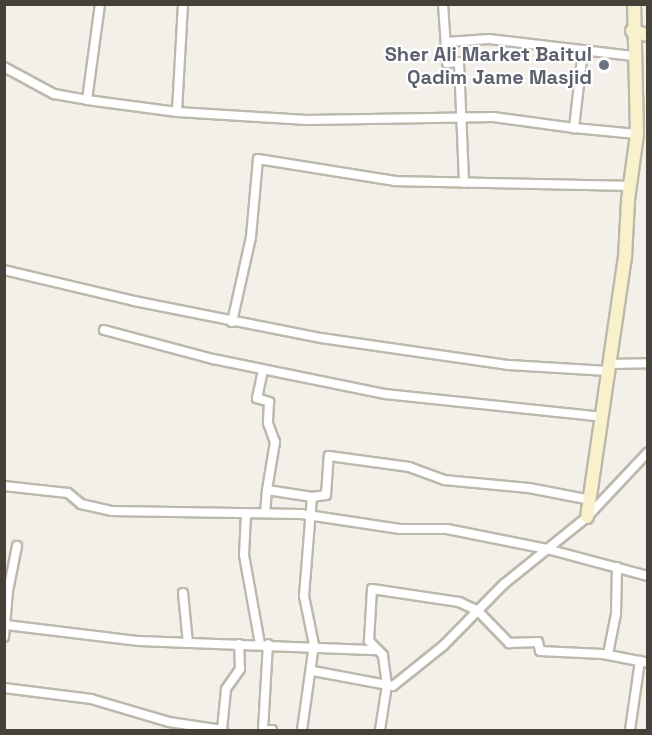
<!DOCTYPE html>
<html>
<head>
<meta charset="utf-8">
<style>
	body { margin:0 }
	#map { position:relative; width:652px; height:735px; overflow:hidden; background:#f2f0e9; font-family:"Space Grotesk",sans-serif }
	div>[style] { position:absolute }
	.roads { filter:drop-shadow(2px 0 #bdb8ac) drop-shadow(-2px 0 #bdb8ac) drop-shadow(0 2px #bdb8ac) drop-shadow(0 -2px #bdb8ac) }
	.street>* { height:8px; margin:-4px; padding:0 4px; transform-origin:4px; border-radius:4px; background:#fff }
	.secondary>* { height:12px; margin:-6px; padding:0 6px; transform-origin:6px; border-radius:6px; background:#f9f1cc }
	.dots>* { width:16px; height:16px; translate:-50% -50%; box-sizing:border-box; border:3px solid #fff; border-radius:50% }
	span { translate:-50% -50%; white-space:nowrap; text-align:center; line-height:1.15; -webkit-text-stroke:4.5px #fff; paint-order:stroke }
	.worship-label { font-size:20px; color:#5b616d; font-weight:700 }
	.right { translate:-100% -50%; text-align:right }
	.frame { position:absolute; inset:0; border:6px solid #454138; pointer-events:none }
</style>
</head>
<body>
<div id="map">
	<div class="roads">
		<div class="street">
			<div style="left:183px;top:4px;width:108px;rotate:93.2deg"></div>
			<div style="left:177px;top:112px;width:130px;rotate:3.5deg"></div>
			<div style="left:307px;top:120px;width:186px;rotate:-0.9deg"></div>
			<div style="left:493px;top:117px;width:82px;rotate:7.7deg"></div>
			<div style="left:443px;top:4px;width:59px;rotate:86.1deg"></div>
			<div style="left:447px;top:63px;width:12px;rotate:-5deg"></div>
			<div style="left:459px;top:62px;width:121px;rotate:87.6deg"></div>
			<div style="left:447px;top:42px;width:42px;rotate:-4.1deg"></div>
			<div style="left:489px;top:39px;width:145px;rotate:6.7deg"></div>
			<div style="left:583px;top:50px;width:79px;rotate:96.6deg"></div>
			<div style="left:574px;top:128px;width:63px;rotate:5.4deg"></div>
			<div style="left:4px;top:67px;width:57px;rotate:28.4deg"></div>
			<div style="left:54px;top:94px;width:34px;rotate:10deg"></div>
			<div style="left:87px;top:100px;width:97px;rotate:-82.3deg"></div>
			<div style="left:87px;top:100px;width:91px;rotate:7.6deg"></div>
			<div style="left:4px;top:270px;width:134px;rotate:13.4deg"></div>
			<div style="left:134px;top:301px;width:191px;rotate:11.2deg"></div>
			<div style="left:321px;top:338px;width:190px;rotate:8.2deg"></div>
			<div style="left:509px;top:365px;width:99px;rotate:3.5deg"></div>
			<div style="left:232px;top:322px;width:87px;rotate:-77.4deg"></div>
			<div style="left:251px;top:237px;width:78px;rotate:-84.9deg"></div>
			<div style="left:258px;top:159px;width:139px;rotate:9.1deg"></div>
			<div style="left:395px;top:181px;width:235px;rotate:1.2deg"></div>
			<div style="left:104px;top:330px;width:113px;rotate:14.9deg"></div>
			<div style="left:213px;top:359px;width:176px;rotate:11.5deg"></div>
			<div style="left:385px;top:394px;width:219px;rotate:6deg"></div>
			<div style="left:609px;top:364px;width:39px;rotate:-1deg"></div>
			<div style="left:263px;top:370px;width:29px;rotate:102deg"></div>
			<div style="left:257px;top:398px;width:13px;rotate:18deg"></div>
			<div style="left:269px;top:402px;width:21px;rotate:93deg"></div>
			<div style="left:268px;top:423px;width:20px;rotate:70deg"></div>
			<div style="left:275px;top:442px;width:49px;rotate:99.5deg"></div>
			<div style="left:4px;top:486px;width:64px;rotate:6.2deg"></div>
			<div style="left:68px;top:493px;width:17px;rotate:40deg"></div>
			<div style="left:81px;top:504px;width:31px;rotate:13deg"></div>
			<div style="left:111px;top:511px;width:190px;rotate:0.9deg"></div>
			<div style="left:301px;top:514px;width:100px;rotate:8.6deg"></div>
			<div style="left:400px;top:529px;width:47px"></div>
			<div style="left:447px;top:529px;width:102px;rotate:11.3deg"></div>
			<div style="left:547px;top:549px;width:105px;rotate:15deg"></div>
			<div style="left:246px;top:513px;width:42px;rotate:92.7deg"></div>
			<div style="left:244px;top:555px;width:90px;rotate:79.8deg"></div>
			<div style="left:265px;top:513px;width:23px;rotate:-85deg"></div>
			<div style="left:267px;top:490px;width:46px;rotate:8.8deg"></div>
			<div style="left:312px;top:497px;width:14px;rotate:-8deg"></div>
			<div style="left:326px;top:495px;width:39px;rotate:-86deg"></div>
			<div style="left:329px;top:456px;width:81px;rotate:7.8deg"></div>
			<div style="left:409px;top:467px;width:37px;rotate:20deg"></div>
			<div style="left:444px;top:480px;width:85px;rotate:5.4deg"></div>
			<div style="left:529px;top:488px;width:63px;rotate:11deg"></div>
			<div style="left:183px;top:593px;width:50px;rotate:84.3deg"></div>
			<div style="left:6px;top:625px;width:134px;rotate:6.9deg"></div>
			<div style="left:139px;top:641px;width:238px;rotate:2.2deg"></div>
			<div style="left:4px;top:637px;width:46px;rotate:-85deg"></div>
			<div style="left:8px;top:591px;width:46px;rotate:-78.7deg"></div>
			<div style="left:608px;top:654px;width:41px;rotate:-78.7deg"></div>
			<div style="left:616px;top:614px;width:47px;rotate:-88.8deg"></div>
			<div style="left:313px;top:671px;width:75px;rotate:10.7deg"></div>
			<div style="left:387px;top:685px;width:30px;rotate:-98deg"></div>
			<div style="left:383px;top:655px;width:20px;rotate:-135deg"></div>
			<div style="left:369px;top:641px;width:52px;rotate:-86.7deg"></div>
			<div style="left:372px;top:589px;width:88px;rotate:8.5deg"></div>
			<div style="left:459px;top:602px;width:21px;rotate:25deg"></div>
			<div style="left:478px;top:611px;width:45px;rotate:45.9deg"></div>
			<div style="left:509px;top:643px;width:29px;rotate:-2deg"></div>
			<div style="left:538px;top:642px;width:9px;rotate:77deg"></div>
			<div style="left:540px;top:651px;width:63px;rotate:2.7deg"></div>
			<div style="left:603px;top:654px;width:38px;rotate:11deg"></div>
			<div style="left:4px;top:688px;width:88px;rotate:7.2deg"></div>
			<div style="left:91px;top:699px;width:81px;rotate:16.4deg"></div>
			<div style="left:169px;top:722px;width:54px;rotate:8.6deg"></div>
			<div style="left:222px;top:730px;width:41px;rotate:-84.4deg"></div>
			<div style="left:226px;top:689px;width:24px;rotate:-55deg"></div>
			<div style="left:240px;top:669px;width:25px;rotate:-92deg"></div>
			<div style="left:263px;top:730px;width:86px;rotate:-86.7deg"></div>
			<div style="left:270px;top:730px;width:2px"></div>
			<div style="left:302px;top:730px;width:86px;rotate:-82deg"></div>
			<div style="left:314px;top:645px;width:50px;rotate:-101.5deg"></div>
			<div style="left:304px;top:596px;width:99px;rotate:-85.4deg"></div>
			<div style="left:380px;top:730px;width:46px;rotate:-81.2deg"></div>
			<div style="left:387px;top:685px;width:6px;rotate:9deg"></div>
			<div style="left:393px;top:686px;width:65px;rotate:-38.8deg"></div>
			<div style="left:444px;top:645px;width:86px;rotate:-45.5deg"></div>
			<div style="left:504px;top:584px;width:107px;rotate:-38.9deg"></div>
			<div style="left:587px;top:517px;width:89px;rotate:-46.8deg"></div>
			<div style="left:630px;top:730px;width:70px;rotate:-81.8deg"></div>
			<div style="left:640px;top:661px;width:8px;rotate:14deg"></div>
		</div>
		<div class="secondary">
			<div style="left:632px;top:31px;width:16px;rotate:14deg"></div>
			<div style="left:587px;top:517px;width:262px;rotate:-81.7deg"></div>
			<div style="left:625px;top:258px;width:58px;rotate:-87deg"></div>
			<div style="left:628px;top:200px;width:67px;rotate:-82.2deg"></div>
			<div style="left:637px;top:134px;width:130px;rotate:-91.3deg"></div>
		</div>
	</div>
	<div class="dots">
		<div style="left:604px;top:65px;background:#6b7280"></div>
	</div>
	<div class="worship-label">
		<span class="right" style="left:592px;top:66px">Sher Ali Market Baitul<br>Qadim Jame Masjid</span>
	</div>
	<div class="frame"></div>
</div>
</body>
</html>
